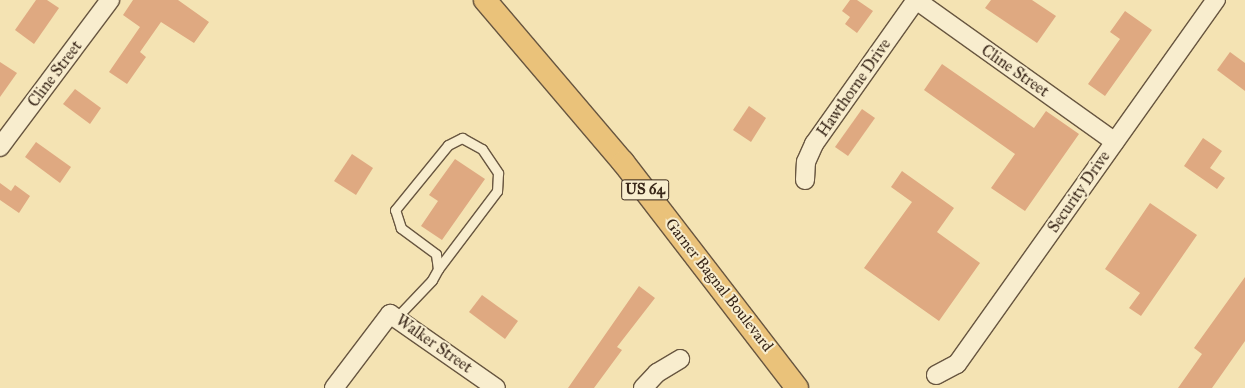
<!DOCTYPE html>
<html>
<head>
<meta charset="utf-8">
<style>
	body { margin:0 }
	#map { position:relative; width:1245px; height:388px; overflow:hidden; background:#f4e3b3; font-family:"IM FELL Great Primer",serif }
	div>[style] { position:absolute }
	.building>* { inset:0; background:#dfa981 }
	.roads { filter:drop-shadow(1px 0 #685640) drop-shadow(-1px 0 #685640) drop-shadow(0 1px #685640) drop-shadow(0 -1px #685640) }
	.lane>* { height:9px; margin:-4.5px; padding:0 4.5px; transform-origin:4.5px; border-radius:4.5px; background:#f8edce }
	.street>* { height:18px; margin:-9px; padding:0 9px; transform-origin:9px; border-radius:9px; background:#f8edce }
	.highway>* { height:22px; margin:-11px; padding:0 11px; transform-origin:11px; border-radius:11px; background:#eac27a }
	span { translate:-50% -50%; white-space:nowrap; text-align:center; line-height:1.15; -webkit-text-stroke:4px #f8edce; paint-order:stroke }
	.shield-label span { padding:1px 3px; background:#f8edce; border:1px solid; border-radius:3px; -webkit-text-stroke-width:0 }
	.shield-label { font-size:15px; color:#392719; font-weight:700 }
	.street-label { font-size:16px; color:#392719 }
</style>
</head>
<body>
<div id="map">
	<div class="building">
		<div style="clip-path:polygon(36px 0,47px 0,59px 8px,34px 44px,15px 30px)"></div>
		<div style="clip-path:polygon(133px 0,178px 0,209px 22px,194px 43px,161px 22px,140px 52px,146px 57px,127px 84px,109px 72px,140px 27px,123px 15px)"></div>
		<div style="clip-path:polygon(850px 0,857px 0,873px 11px,857px 33px,845px 24px,850px 17px,842px 11px)"></div>
		<div style="clip-path:polygon(991px 0,1032px 0,1056px 16px,1037px 43px,985px 8px)"></div>
		<div style="clip-path:polygon(1125px 11px,1152px 30px,1105px 96px,1088px 84px,1120px 39px,1110px 32px)"></div>
		<div style="clip-path:polygon(1230px 52px,1245px 63px,1245px 91px,1217px 70px)"></div>
		<div style="clip-path:polygon(0 62px,17px 73px,0 97px)"></div>
		<div style="clip-path:polygon(942px 64px,1034px 128px,1046px 111px,1079px 134px,1025px 211px,991px 188px,1015px 154px,924px 90px)"></div>
		<div style="clip-path:polygon(75px 89px,101px 108px,90px 124px,63px 104px)"></div>
		<div style="clip-path:polygon(749px 106px,766px 118px,751px 142px,733px 130px)"></div>
		<div style="clip-path:polygon(862px 109px,875px 118px,848px 156px,835px 147px)"></div>
		<div style="clip-path:polygon(1203px 138px,1222px 151px,1210px 168px,1225px 178px,1217px 189px,1184px 166px)"></div>
		<div style="clip-path:polygon(36px 142px,71px 167px,60px 183px,25px 157px)"></div>
		<div style="clip-path:polygon(352px 154px,373px 168px,356px 195px,334px 181px)"></div>
		<div style="clip-path:polygon(455px 159px,485px 179px,442px 240px,421px 226px,438px 201px,429px 195px)"></div>
		<div style="clip-path:polygon(902px 171px,954px 208px,937px 232px,980px 263px,939px 321px,864px 268px,912px 202px,891px 187px)"></div>
		<div style="clip-path:polygon(0 183px,11px 191px,15px 185px,30px 196px,19px 213px,0 200px)"></div>
		<div style="clip-path:polygon(1150px 203px,1197px 235px,1141px 316px,1129px 308px,1140px 293px,1105px 269px)"></div>
		<div style="clip-path:polygon(1245px 277px,1245px 341px,1212px 388px,1178px 388px,1202px 354px,1194px 348px)"></div>
		<div style="clip-path:polygon(639px 286px,655px 298px,617px 347px,622px 350px,594px 388px,568px 388px)"></div>
		<div style="clip-path:polygon(482px 295px,518px 321px,505px 339px,469px 312px)"></div>
	</div>
	<div class="roads">
		<div class="lane">
			<div style="left:396px;top:318px;width:52px;rotate:-46.5deg"></div>
			<div style="left:432px;top:280px;width:13px;rotate:-61deg"></div>
			<div style="left:438px;top:269px;width:15px;rotate:-98deg"></div>
			<div style="left:436px;top:254px;width:44px;rotate:-143.4deg"></div>
			<div style="left:401px;top:228px;width:19px;rotate:-108deg"></div>
			<div style="left:395px;top:210px;width:84px;rotate:-50.8deg"></div>
			<div style="left:448px;top:145px;width:16px;rotate:-27deg"></div>
			<div style="left:462px;top:138px;width:23px;rotate:29deg"></div>
			<div style="left:482px;top:149px;width:29px;rotate:56deg"></div>
			<div style="left:498px;top:173px;width:18px;rotate:93deg"></div>
			<div style="left:497px;top:191px;width:98px;rotate:127.1deg"></div>
		</div>
		<div class="street">
			<div style="left:916px;top:0;width:244px;rotate:35.5deg"></div>
			<div style="left:0;top:147px;width:184px;rotate:-53.2deg"></div>
			<div style="left:805px;top:180px;width:18px;rotate:-87deg"></div>
			<div style="left:806px;top:162px;width:20px;rotate:-66deg"></div>
			<div style="left:814px;top:144px;width:176px;rotate:-54.7deg"></div>
			<div style="left:936px;top:375px;width:24px;rotate:-28deg"></div>
			<div style="left:957px;top:364px;width:447px;rotate:-54.6deg"></div>
			<div style="left:334px;top:388px;width:93px;rotate:-52.9deg"></div>
			<div style="left:390px;top:314px;width:129px;rotate:34.9deg"></div>
			<div style="left:643px;top:388px;width:21px;rotate:-47deg"></div>
			<div style="left:657px;top:373px;width:27px;rotate:-31deg"></div>
		</div>
		<div class="highway">
			<div style="left:485px;top:0;width:213px;rotate:49.6deg"></div>
			<div style="left:623px;top:162px;width:285px;rotate:52.4deg"></div>
		</div>
	</div>
	<div class="shield-label">
		<span style="left:645px;top:190px">US 64</span>
	</div>
	<div class="street-label">
		<span style="left:1015px;top:71px;rotate:35deg">Cline Street</span>
		<span style="left:55px;top:74px;rotate:-53deg">Cline Street</span>
		<span style="left:854px;top:88px;rotate:-55deg">Hawthorne Drive</span>
		<span style="left:1079px;top:192px;rotate:-55deg">Security Drive</span>
		<span style="left:719px;top:285px;rotate:52deg">Garner Bagnal Boulevard</span>
		<span style="left:434px;top:344px;rotate:35deg">Walker Street</span>
	</div>
</div>
</body>
</html>
